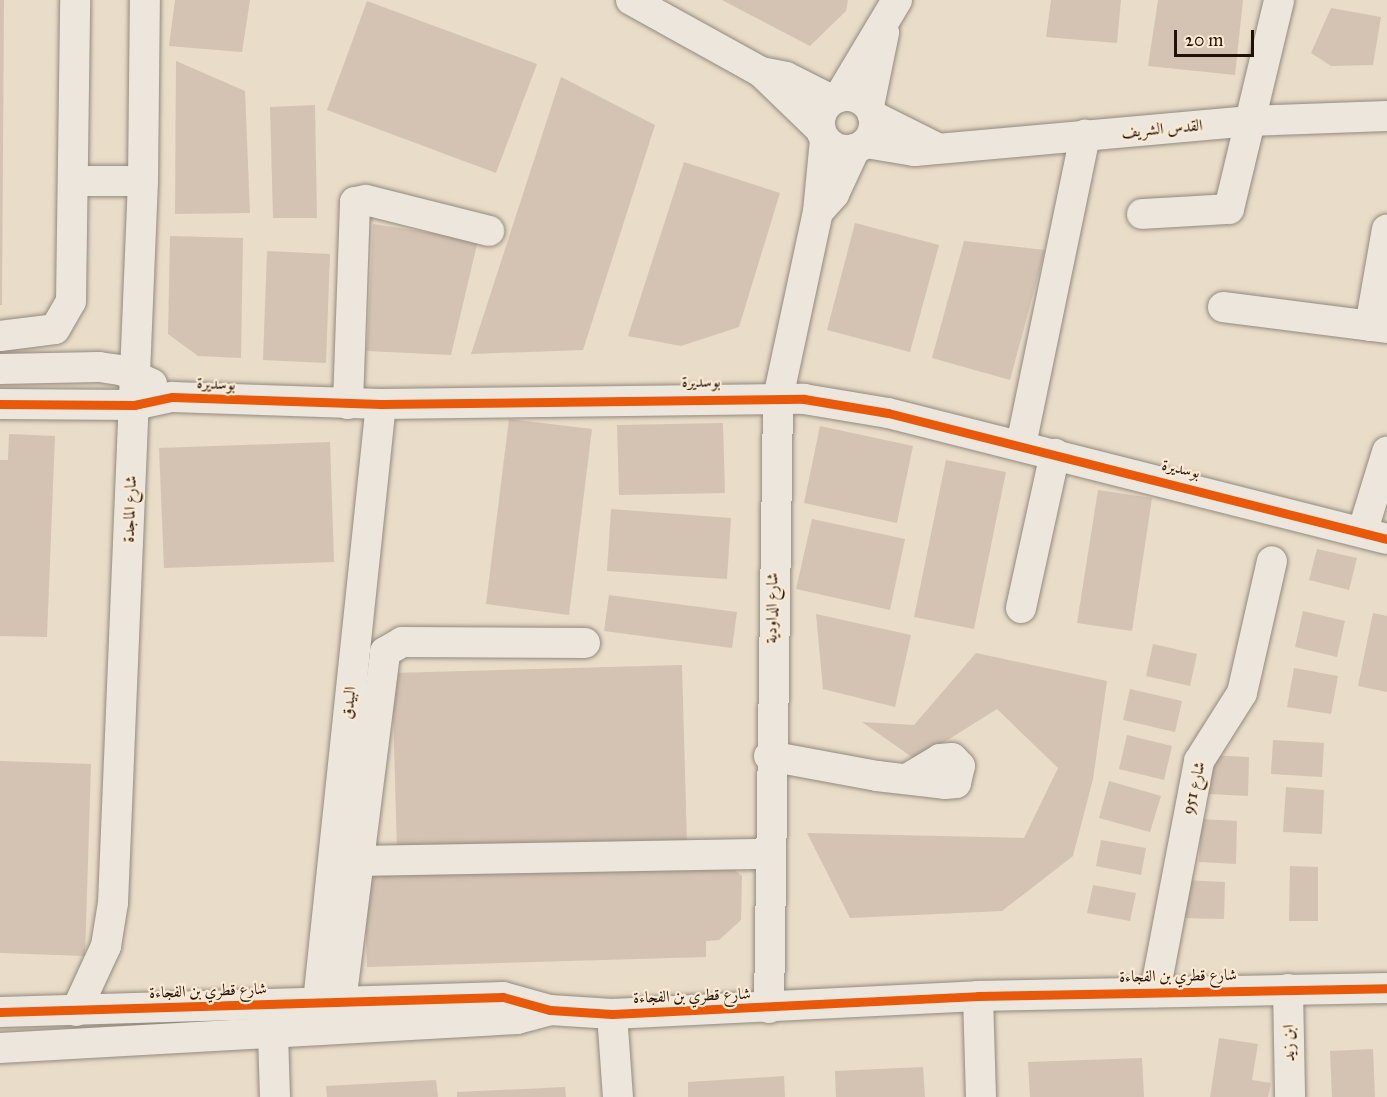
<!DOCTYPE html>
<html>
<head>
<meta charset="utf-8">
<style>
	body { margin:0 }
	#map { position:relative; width:1387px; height:1097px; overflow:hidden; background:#e9dcc8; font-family:"IM FELL Great Primer",Amiri,serif }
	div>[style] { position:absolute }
	.building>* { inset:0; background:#d4c3b3 }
	.roads { filter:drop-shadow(0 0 2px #938a7e) drop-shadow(0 0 2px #938a7e) }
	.minor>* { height:30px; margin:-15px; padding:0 15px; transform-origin:15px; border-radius:15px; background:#ece6dc }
	.minor>.ring { margin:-15px; padding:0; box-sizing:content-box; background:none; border:30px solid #ece6dc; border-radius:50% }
	.cycleway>* { height:9px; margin:-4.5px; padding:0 4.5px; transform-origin:4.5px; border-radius:4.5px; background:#e8590c }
	span { translate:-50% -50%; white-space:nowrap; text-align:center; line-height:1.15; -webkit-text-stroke:4.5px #faead3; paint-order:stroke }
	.street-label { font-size:16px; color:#221109 }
	.scale { position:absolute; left:1174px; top:30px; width:80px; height:27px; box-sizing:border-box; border:3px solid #221109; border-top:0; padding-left:8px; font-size:18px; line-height:21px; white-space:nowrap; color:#221109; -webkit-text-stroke:4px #faead3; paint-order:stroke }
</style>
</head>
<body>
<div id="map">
	<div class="building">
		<div style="clip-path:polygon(0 0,4px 0,2px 305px,0 305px)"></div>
		<div style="clip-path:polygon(175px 0,250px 0,242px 52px,169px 46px)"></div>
		<div style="clip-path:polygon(722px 0,848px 0,846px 11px,810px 46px)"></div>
		<div style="clip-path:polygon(1051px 0,1121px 0,1117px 43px,1046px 37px)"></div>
		<div style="clip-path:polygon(1158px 0,1243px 0,1235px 75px,1148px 66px)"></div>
		<div style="clip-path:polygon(367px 1px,537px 64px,496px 173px,327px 110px)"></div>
		<div style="clip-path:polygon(1331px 8px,1381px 17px,1373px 65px,1331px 66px,1311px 53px)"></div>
		<div style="clip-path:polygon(176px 61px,245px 91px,250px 213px,175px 214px)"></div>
		<div style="clip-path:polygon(561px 77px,655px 125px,583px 350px,471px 354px)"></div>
		<div style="clip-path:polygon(315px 105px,317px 218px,273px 218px,270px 107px)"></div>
		<div style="clip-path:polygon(684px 162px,780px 193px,739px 327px,681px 346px,628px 336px)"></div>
		<div style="clip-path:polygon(855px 223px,939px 245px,910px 352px,827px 330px)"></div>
		<div style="clip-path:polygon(373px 224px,478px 240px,451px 355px,367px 351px)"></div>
		<div style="clip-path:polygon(170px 236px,243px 238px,241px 358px,198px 356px,168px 334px)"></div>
		<div style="clip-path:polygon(964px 241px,1045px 250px,1010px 380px,932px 358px)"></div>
		<div style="clip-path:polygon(267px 251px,330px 254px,326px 363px,263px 360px)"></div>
		<div style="clip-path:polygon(509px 419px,592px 429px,569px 615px,486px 604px)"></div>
		<div style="clip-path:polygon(723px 423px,725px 493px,619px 495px,617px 425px)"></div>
		<div style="clip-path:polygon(820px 426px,913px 446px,897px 523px,804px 503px)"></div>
		<div style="clip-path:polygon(9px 434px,55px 436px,47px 637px,0 636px,0 460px,8px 460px)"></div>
		<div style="clip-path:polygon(330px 442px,334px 562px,164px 568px,159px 448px)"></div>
		<div style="clip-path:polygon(946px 460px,1006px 472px,974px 629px,914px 617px)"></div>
		<div style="clip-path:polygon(1098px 490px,1152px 498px,1132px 631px,1077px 623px)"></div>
		<div style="clip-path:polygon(611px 509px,731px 518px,727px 579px,607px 571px)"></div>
		<div style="clip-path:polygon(812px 519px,905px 539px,890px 610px,796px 589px)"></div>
		<div style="clip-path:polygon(1317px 549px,1357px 558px,1349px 590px,1309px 580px)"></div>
		<div style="clip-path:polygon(609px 595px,737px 612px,732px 648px,604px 631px)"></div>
		<div style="clip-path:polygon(1303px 611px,1345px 621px,1337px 657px,1295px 647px)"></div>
		<div style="clip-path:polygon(1373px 613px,1387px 616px,1387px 692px,1358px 686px)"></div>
		<div style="clip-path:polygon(816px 614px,911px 635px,895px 707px,823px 689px)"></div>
		<div style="clip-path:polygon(1153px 644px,1197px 654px,1190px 686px,1146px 676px)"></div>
		<div style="clip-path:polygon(976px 653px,1107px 681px,1093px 779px,1073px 856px,1002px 911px,850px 918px,807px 833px,1024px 838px,1058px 768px,997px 709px,916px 760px,862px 722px,914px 725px)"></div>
		<div style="clip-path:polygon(682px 665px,687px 844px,397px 852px,392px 673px)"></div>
		<div style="clip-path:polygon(1294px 668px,1338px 676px,1331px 714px,1287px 707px)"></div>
		<div style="clip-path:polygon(1130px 689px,1182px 701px,1175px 732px,1123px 720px)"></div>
		<div style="clip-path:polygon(1127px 735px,1172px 746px,1164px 780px,1119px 769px)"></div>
		<div style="clip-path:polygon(1273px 740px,1324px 743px,1322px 777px,1271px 774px)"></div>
		<div style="clip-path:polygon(1210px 755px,1249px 757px,1248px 796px,1209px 794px)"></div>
		<div style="clip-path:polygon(0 761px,91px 764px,85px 956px,0 953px)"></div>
		<div style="clip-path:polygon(1109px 781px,1161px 796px,1150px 832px,1099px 818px)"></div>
		<div style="clip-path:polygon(1286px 787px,1324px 790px,1322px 834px,1283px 832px)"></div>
		<div style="clip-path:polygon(1201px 819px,1237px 821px,1236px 864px,1199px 862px)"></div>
		<div style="clip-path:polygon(1101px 840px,1146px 848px,1141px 875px,1096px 866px)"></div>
		<div style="clip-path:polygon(726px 863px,742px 876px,741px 920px,719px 940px,706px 941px,706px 957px,367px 967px,364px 874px)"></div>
		<div style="clip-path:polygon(1290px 866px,1318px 867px,1318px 921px,1289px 921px)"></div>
		<div style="clip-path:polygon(1183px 880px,1225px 882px,1224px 919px,1182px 918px)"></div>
		<div style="clip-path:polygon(1093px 885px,1136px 893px,1130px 921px,1087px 913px)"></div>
		<div style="clip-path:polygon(1219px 1038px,1258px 1044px,1252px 1080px,1271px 1083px,1268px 1097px,1210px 1097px)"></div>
		<div style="clip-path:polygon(1373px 1049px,1375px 1097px,1332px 1097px,1330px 1051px)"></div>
		<div style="clip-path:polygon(1142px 1058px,1144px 1097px,1030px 1097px,1028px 1062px)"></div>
		<div style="clip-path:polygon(923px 1067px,925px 1097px,836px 1097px,835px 1071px)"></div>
		<div style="clip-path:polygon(784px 1076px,785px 1097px,688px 1097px,688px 1082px)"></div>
		<div style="clip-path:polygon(436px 1080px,438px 1097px,327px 1097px,326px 1086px)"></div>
		<div style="clip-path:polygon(565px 1087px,566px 1097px,457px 1097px,457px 1092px)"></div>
	</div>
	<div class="roads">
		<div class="minor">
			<div style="left:631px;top:0;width:149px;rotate:29deg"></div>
			<div style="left:761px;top:72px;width:25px;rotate:11deg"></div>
			<div style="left:786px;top:77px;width:51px;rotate:26.6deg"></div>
			<div style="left:761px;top:72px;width:81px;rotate:44deg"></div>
			<div class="ring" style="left:820px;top:96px;width:24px;height:24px"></div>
			<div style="left:839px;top:97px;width:113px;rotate:-59.1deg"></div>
			<div style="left:869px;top:106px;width:75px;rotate:-78.4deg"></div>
			<div style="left:873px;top:116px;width:72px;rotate:26.6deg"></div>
			<div style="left:866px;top:143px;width:50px;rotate:9.3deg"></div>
			<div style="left:915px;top:151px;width:334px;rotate:-5.1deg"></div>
			<div style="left:1248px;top:121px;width:139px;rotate:-2.1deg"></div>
			<div style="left:76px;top:181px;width:67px"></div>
			<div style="left:818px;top:212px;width:24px;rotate:-48deg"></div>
			<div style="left:834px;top:194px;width:50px;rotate:-65deg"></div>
			<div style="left:1142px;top:214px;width:87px;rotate:-3.3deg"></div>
			<div style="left:1229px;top:209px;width:215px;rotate:-76.5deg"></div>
			<div style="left:1223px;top:307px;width:165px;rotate:7.3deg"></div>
			<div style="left:1370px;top:326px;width:98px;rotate:-80.1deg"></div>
			<div style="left:0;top:336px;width:55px;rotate:-7.3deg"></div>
			<div style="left:55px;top:329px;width:32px;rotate:-60deg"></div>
			<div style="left:71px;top:301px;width:301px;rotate:-89.2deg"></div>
			<div style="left:0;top:369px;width:99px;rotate:-1.2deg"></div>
			<div style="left:99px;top:367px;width:22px;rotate:8deg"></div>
			<div style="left:121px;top:370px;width:34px;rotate:24deg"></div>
			<div style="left:0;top:404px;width:134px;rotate:0.4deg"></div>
			<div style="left:134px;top:405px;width:39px;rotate:-12deg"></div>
			<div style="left:172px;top:397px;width:209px;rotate:1.9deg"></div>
			<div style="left:381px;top:404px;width:423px;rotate:-0.7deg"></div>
			<div style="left:804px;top:399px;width:85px;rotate:9.5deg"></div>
			<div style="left:888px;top:413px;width:515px;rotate:14.17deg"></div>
			<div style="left:348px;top:404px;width:202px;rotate:-88deg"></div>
			<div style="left:355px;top:202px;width:11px;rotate:-10deg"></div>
			<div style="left:366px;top:200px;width:127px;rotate:14.1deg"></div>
			<div style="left:1021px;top:445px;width:317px;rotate:-78.3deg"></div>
			<div style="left:1363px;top:530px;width:82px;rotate:-72.9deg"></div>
			<div style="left:1021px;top:608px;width:158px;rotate:-77.6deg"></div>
			<div style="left:769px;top:756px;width:110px;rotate:10.5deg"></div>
			<div style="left:877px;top:776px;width:68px;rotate:6.7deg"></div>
			<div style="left:945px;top:784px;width:11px;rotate:-5deg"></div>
			<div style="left:956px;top:783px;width:17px;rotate:-77deg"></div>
			<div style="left:960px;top:766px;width:11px;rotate:-135deg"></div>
			<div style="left:952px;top:758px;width:12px;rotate:175deg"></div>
			<div style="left:940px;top:759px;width:39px;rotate:149deg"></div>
			<div style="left:357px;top:861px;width:412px;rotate:-1deg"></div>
			<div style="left:1288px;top:989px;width:108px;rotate:88.9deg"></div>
			<div style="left:1155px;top:992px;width:235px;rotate:-79.2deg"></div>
			<div style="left:1199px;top:761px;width:80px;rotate:-57.7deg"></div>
			<div style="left:1242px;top:693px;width:135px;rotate:-77.2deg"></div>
			<div style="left:978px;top:996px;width:101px;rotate:88.3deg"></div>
			<div style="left:318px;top:1002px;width:601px;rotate:-83.99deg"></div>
			<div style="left:341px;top:1002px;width:353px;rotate:-82.8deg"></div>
			<div style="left:385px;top:652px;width:20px;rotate:-30deg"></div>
			<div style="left:402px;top:642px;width:183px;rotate:0.3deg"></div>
			<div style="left:769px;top:1008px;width:610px;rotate:-89.15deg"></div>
			<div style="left:778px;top:398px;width:190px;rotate:-77.9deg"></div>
			<div style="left:818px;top:212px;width:73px;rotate:-84.5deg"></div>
			<div style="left:76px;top:1011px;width:72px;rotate:-65.2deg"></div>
			<div style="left:106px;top:946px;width:44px;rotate:-80.8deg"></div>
			<div style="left:113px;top:903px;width:723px;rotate:-87.62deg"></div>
			<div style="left:143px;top:181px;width:181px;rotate:-89.4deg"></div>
			<div style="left:0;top:1012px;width:503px;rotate:-1.71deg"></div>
			<div style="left:503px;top:997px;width:49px;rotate:15.5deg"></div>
			<div style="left:550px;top:1010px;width:62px;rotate:3.7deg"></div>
			<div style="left:612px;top:1014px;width:366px;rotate:-2.8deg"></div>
			<div style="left:978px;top:996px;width:409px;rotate:-1.1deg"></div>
			<div style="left:612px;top:1014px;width:83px;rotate:85.9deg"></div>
			<div style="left:273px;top:1034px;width:63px;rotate:88.2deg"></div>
			<div style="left:0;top:1048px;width:518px;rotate:-3.21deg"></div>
			<div style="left:517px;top:1019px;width:34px;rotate:-15deg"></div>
		</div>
	</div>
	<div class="cycleway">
		<div style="left:0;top:404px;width:134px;rotate:0.4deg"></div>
		<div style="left:134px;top:405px;width:39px;rotate:-12deg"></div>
		<div style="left:172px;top:397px;width:209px;rotate:1.9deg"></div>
		<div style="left:381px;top:404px;width:423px;rotate:-0.7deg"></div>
		<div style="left:804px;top:399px;width:85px;rotate:9.5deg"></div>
		<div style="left:888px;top:413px;width:515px;rotate:14.17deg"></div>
		<div style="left:0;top:1012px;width:503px;rotate:-1.71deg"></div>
		<div style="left:503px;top:997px;width:49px;rotate:15.5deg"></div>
		<div style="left:550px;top:1010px;width:62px;rotate:3.7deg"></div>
		<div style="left:612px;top:1014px;width:366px;rotate:-2.8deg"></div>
		<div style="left:978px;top:996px;width:409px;rotate:-1.1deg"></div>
	</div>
	<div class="street-label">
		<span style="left:1162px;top:129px;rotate:-5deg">القدس الشريف</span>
		<span style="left:701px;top:382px;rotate:-1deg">بوسديرة</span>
		<span style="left:216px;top:384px;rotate:2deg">بوسديرة</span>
		<span style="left:1181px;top:469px;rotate:13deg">بوسديرة</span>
		<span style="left:130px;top:509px;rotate:-88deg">شارع الماجدة</span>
		<span style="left:772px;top:608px;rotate:-89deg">شارع الداودية</span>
		<span style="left:349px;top:703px;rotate:-84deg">البيدق</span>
		<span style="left:1194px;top:788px;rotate:-77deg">شارع 951</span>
		<span style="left:1178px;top:976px;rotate:-1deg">شارع قطري بن الفجاءة</span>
		<span style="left:208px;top:991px;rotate:-2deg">شارع قطري بن الفجاءة</span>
		<span style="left:692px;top:996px;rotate:-2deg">شارع قطري بن الفجاءة</span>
		<span style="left:1289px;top:1043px;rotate:-91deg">ابن زيد</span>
	</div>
	<div class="scale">20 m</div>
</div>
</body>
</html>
